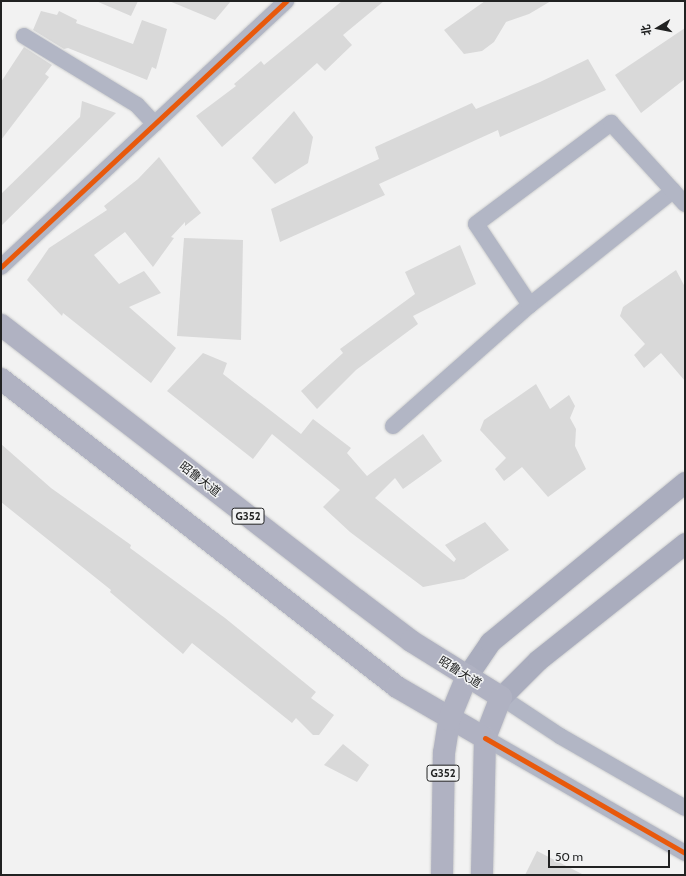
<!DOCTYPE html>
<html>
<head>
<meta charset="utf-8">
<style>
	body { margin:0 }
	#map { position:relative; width:686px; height:876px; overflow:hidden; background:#f2f2f2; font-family:Cabin,"Noto Sans SC",sans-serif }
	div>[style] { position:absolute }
	.building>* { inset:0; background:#d9d9d9 }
	.roads { filter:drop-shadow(0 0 1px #cccdcd) drop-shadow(0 0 1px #cccdcd) }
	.minor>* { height:16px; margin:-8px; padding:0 8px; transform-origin:8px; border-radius:8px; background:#b2b6c5 }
	.major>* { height:21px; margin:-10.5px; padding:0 10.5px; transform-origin:10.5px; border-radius:10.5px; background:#aaadbe }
	.highway>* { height:22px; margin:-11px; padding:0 11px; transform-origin:11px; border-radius:11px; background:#b0b2c2 }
	.cycleway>* { height:5px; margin:-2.5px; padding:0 2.5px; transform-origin:2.5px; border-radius:2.5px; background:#e8590c }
	span { translate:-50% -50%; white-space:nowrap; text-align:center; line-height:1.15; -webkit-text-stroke:3px #f1f2f3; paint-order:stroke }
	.shield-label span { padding:1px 3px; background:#f1f2f3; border:1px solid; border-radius:3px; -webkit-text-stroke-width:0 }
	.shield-label { font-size:11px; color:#212222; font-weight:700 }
	.street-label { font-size:12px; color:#212222 }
	.frame { position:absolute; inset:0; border:2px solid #212222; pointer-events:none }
	.north { position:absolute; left:638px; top:8px; width:40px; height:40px; -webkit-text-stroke:3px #f1f2f3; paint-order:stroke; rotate:260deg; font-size:11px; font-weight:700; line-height:16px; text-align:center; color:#212222 }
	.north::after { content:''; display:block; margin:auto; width:14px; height:18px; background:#212222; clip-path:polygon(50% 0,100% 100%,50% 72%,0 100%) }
	.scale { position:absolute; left:548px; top:850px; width:122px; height:18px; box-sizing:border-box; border:2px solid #212222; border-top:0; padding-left:5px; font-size:12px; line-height:14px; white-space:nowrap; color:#212222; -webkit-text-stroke:3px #f1f2f3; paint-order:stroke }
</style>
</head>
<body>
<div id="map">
	<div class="building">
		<div style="clip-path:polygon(96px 1px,138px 1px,131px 16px)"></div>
		<div style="clip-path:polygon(169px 1px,231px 1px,215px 20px)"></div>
		<div style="clip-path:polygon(342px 1px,384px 1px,343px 35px,352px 45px,325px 71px,317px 63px,222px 147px,196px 116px,236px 86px,234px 84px,261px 61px,264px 65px)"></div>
		<div style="clip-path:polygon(485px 1px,551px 1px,529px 14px,506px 22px,494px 42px,482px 51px,464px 54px,444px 30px)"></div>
		<div style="clip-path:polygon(41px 11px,57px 15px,59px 11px,77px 20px,76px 23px,133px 44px,142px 20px,167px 29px,156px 69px,152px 67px,147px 80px,68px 48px,64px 49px,33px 30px)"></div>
		<div style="clip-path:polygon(685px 28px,685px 79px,641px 113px,615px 75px)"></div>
		<div style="clip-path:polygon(24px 47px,52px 65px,45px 74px,49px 77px,1px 140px,1px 82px)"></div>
		<div style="clip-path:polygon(588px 59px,606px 90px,500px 137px,498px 130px,379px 184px,385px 195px,280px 242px,271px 209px,379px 159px,375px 147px,472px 103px,476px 109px,540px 82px)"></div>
		<div style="clip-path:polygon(82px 101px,116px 113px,1px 226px,1px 194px,80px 117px)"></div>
		<div style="clip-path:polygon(294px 111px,313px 137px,308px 163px,275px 184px,252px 158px)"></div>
		<div style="clip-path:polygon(159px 157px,201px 213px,185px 226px,185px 222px,171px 237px,174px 238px,153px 267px,125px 232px,94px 255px,119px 284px,144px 271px,161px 293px,129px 307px,176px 348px,151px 383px,63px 313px,62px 316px,27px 280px,49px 248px,107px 210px,104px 206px,138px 179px)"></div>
		<div style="clip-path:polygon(184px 238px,243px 240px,241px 340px,177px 336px)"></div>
		<div style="clip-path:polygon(460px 245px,476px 284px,413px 316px,418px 324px,356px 370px,317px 409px,301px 391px,343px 353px,340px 349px,415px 294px,405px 272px)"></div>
		<div style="clip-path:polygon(676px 270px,685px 287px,685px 381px,661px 353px,644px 368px,634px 355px,645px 344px,620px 316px,623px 307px)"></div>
		<div style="clip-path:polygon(203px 353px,227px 363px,223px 374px,301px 434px,313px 419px,351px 448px,347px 453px,367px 476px,423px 434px,442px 461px,403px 489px,395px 478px,375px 498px,454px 562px,456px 559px,445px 545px,485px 522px,509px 550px,464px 579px,423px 587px,350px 532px,323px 507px,340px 490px,272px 434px,253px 459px,167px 391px)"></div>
		<div style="clip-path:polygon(536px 384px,550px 409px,569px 395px,575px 406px,570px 418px,576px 429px,575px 446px,586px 469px,548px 497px,522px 467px,504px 481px,495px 469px,506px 458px,480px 430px,484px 420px)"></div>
		<div style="clip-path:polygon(1px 444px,51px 488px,131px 545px,130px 548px,225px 618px,316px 692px,311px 698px,334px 715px,319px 735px,313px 735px,296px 718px,292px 723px,192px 643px,183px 654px,110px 592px,111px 590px,1px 502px)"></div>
		<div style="clip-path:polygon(343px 744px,369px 765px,357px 782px,324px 765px)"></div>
		<div style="clip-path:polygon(537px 851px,584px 875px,525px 875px)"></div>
	</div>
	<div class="roads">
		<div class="minor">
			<div style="left:24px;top:36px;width:132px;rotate:31.4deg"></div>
			<div style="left:137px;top:105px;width:26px;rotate:47deg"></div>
			<div style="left:1px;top:267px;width:390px;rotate:-43deg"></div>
			<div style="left:530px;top:305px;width:183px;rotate:-38.6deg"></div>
			<div style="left:393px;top:426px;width:183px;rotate:-41.5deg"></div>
			<div style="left:530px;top:305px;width:97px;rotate:-123.7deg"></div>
			<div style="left:476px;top:224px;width:169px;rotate:-36.8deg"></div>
			<div style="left:611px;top:123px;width:110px;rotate:47.6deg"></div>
			<div style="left:501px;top:697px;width:71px;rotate:33.5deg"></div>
			<div style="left:560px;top:736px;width:144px;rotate:29.9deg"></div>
			<div style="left:485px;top:738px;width:231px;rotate:29.9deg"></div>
		</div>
		<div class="major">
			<div style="left:467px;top:676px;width:41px;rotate:-55.9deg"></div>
			<div style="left:490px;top:642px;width:252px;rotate:-39.4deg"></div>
			<div style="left:501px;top:697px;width:52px;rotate:-45deg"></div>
			<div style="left:538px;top:660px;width:188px;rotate:-38.5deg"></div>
		</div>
		<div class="highway">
			<div style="left:1px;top:325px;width:450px;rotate:37.7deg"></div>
			<div style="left:357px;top:600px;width:68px;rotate:37.2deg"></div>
			<div style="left:411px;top:641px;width:106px;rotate:31.9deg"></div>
			<div style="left:501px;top:697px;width:44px;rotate:111.3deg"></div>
			<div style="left:485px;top:738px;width:137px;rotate:91.3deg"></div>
			<div style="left:1px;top:379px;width:502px;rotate:37.87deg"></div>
			<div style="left:397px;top:687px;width:102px;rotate:30.1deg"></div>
			<div style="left:442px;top:875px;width:122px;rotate:-89.1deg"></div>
			<div style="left:444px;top:753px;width:33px;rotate:-81deg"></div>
			<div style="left:449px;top:720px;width:48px;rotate:-67.8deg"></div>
		</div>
	</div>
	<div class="cycleway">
		<div style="left:1px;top:267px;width:390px;rotate:-43deg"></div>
		<div style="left:485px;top:738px;width:231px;rotate:29.9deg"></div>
	</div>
	<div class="shield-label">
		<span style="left:248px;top:516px">G352</span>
		<span style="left:443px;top:773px">G352</span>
	</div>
	<div class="street-label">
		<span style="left:200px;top:479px;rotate:38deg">昭鲁大道</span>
		<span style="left:460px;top:672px;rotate:32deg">昭鲁大道</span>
	</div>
	<div class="frame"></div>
	<div class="north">北</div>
	<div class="scale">50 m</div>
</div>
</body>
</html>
